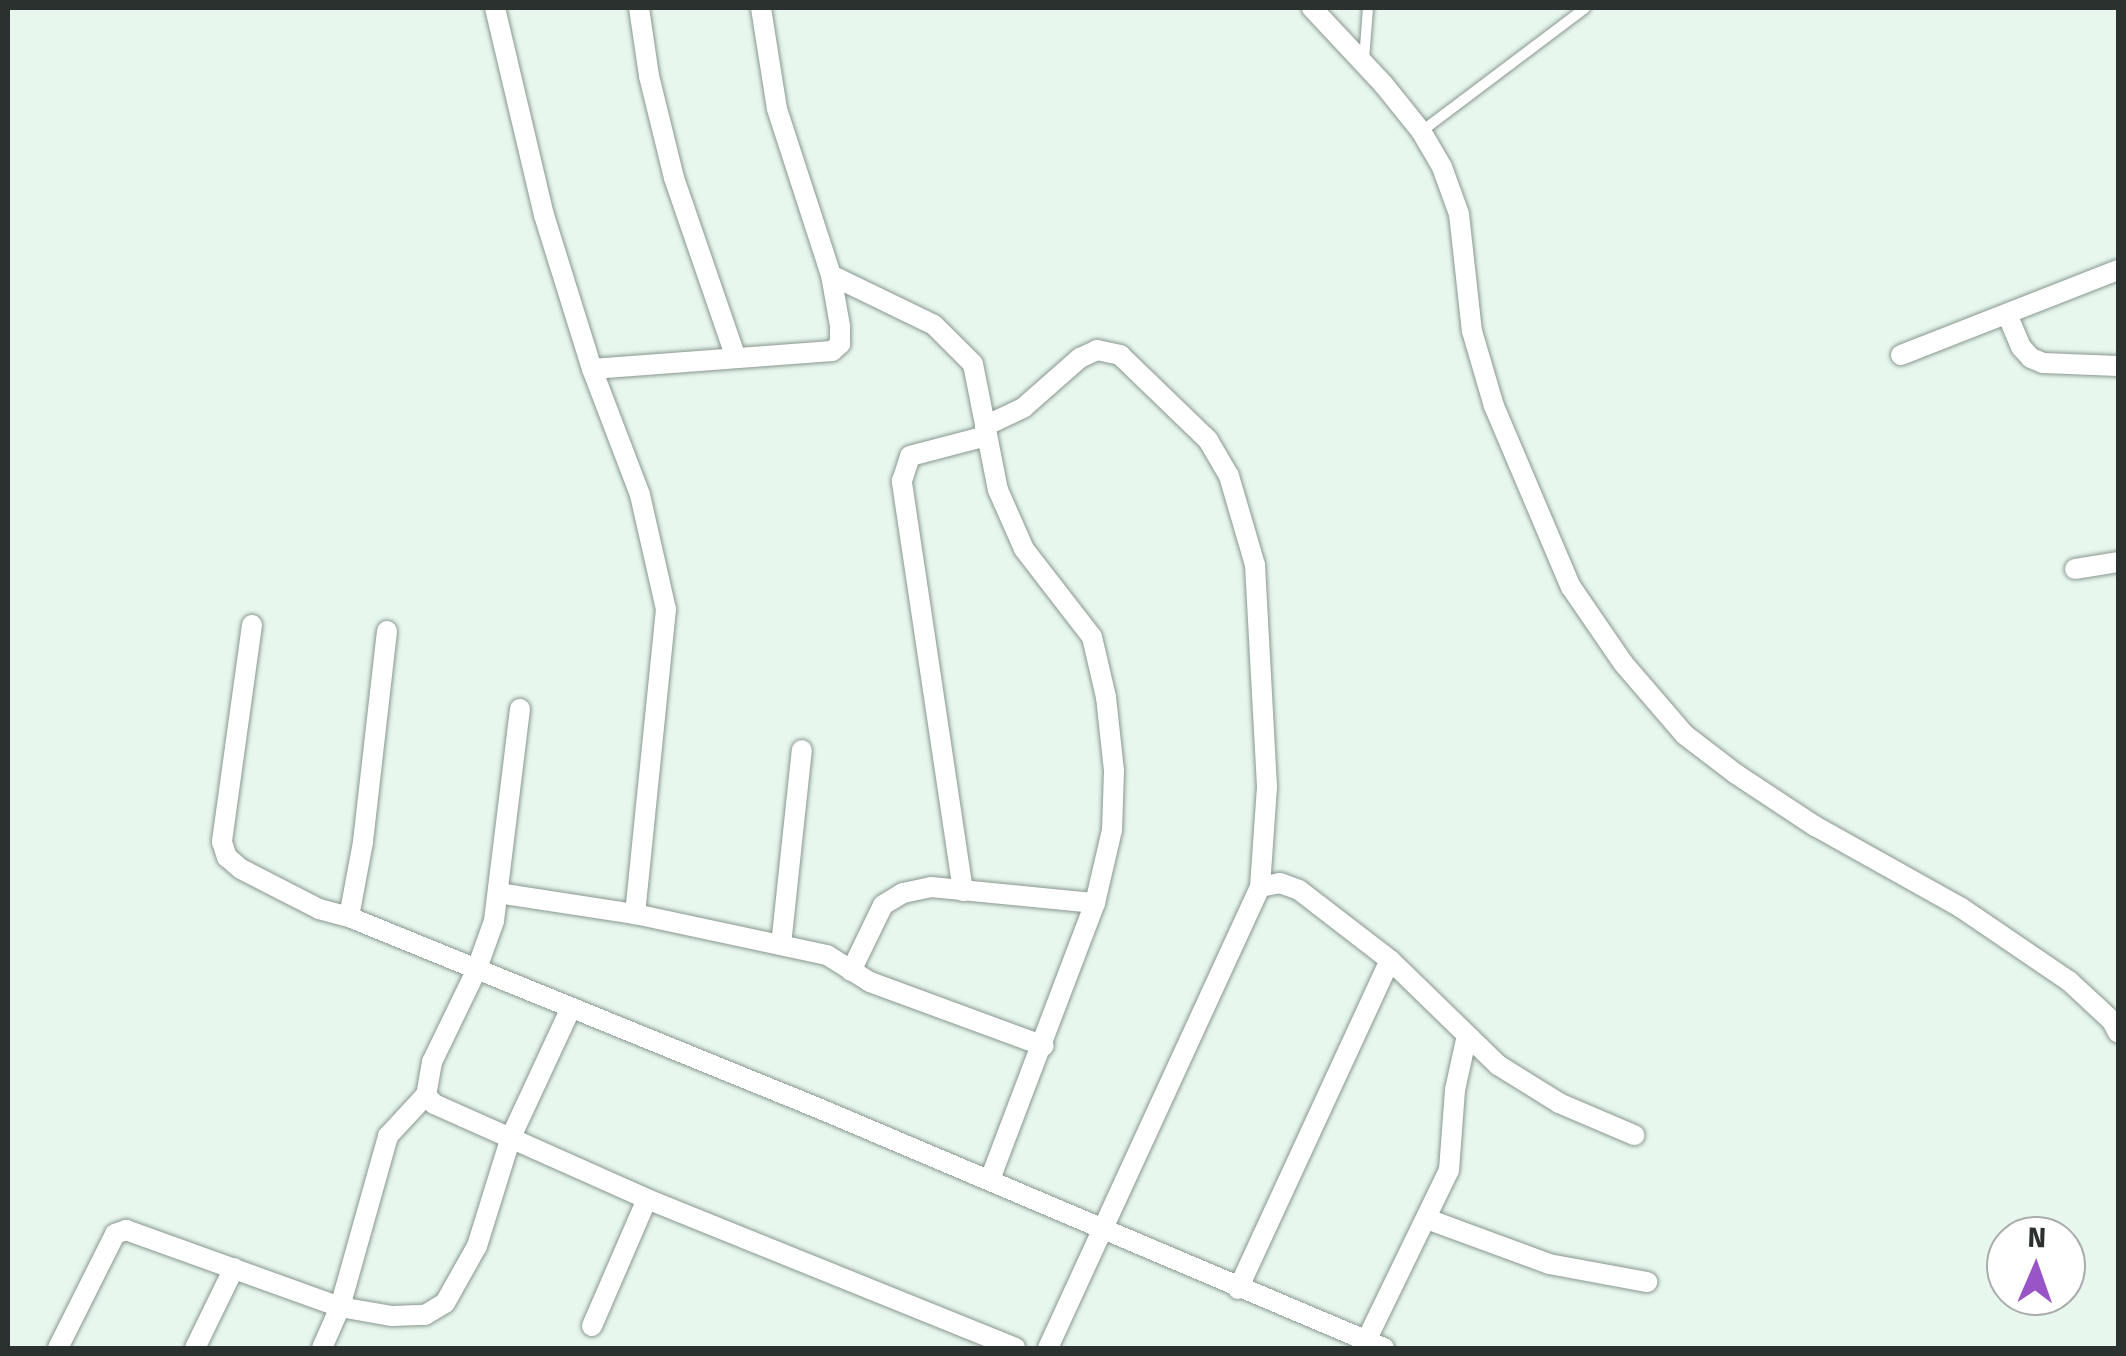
<!DOCTYPE html>
<html>
<head>
<meta charset="utf-8">
<style>
	body { margin:0 }
	#map { position:relative; width:2126px; height:1356px; overflow:hidden; background:#e7f7ee; font-family:"Fira Sans",sans-serif }
	div>[style] { position:absolute }
	.roads { filter:drop-shadow(0 0 2px #89978f) drop-shadow(0 0 2px #89978f) }
	.lane>* { height:10px; margin:-5px; padding:0 5px; transform-origin:5px; border-radius:5px; background:#fff }
	.street>* { height:20px; margin:-10px; padding:0 10px; transform-origin:10px; border-radius:10px; background:#fff }
	span { translate:-50% -50%; white-space:nowrap; text-align:center; line-height:1.15; -webkit-text-stroke:8px #fff; paint-order:stroke }
	.frame { position:absolute; inset:0; border:10px solid #2b312e; pointer-events:none }
	.north { position:absolute; left:1986px; top:1216px; width:100px; height:100px; box-sizing:border-box; background:#fff; border:2px solid #aaadab; border-radius:50%; rotate:2deg; font-size:28px; font-weight:700; line-height:40px; text-align:center; color:#2b312e }
	.north::after { content:''; display:block; margin:auto; width:35px; height:45px; background:#9954c8; clip-path:polygon(50% 0,100% 100%,50% 72%,0 100%) }
</style>
</head>
<body>
<div id="map">
	<div class="roads">
		<div class="lane">
			<div style="left:1364px;top:60px;width:52px;rotate:-85.6deg"></div>
			<div style="left:1422px;top:131px;width:204px;rotate:-37deg"></div>
		</div>
		<div class="street">
			<div style="left:495px;top:8px;width:213px;rotate:76.7deg"></div>
			<div style="left:544px;top:215px;width:161px;rotate:72.7deg"></div>
			<div style="left:592px;top:369px;width:135px;rotate:69.1deg"></div>
			<div style="left:640px;top:495px;width:117px;rotate:77.2deg"></div>
			<div style="left:666px;top:609px;width:307px;rotate:95.8deg"></div>
			<div style="left:639px;top:8px;width:69px;rotate:81.6deg"></div>
			<div style="left:649px;top:76px;width:105px;rotate:76.2deg"></div>
			<div style="left:674px;top:178px;width:187px;rotate:71deg"></div>
			<div style="left:761px;top:8px;width:102px;rotate:81deg"></div>
			<div style="left:777px;top:109px;width:175px;rotate:72deg"></div>
			<div style="left:831px;top:275px;width:114px;rotate:25.9deg"></div>
			<div style="left:934px;top:325px;width:55px;rotate:45deg"></div>
			<div style="left:973px;top:364px;width:128px;rotate:78.8deg"></div>
			<div style="left:998px;top:490px;width:64px;rotate:66.2deg"></div>
			<div style="left:1024px;top:549px;width:111px;rotate:52.3deg"></div>
			<div style="left:1092px;top:637px;width:62px;rotate:76.9deg"></div>
			<div style="left:1106px;top:697px;width:74px;rotate:83.8deg"></div>
			<div style="left:1114px;top:771px;width:59px;rotate:91.9deg"></div>
			<div style="left:1112px;top:830px;width:75px;rotate:103.1deg"></div>
			<div style="left:1095px;top:903px;width:296px;rotate:110.8deg"></div>
			<div style="left:1312px;top:8px;width:105px;rotate:46.9deg"></div>
			<div style="left:1384px;top:85px;width:59px;rotate:51.2deg"></div>
			<div style="left:1421px;top:131px;width:42px;rotate:59.7deg"></div>
			<div style="left:1442px;top:167px;width:50px;rotate:70.1deg"></div>
			<div style="left:1459px;top:214px;width:118px;rotate:83.7deg"></div>
			<div style="left:1472px;top:331px;width:78px;rotate:73.7deg"></div>
			<div style="left:1494px;top:406px;width:197px;rotate:67deg"></div>
			<div style="left:1571px;top:587px;width:92px;rotate:55.6deg"></div>
			<div style="left:1623px;top:663px;width:95px;rotate:49.3deg"></div>
			<div style="left:1685px;top:735px;width:64px;rotate:37.4deg"></div>
			<div style="left:1736px;top:774px;width:95px;rotate:33.4deg"></div>
			<div style="left:1815px;top:826px;width:166px;rotate:29.2deg"></div>
			<div style="left:1960px;top:907px;width:132px;rotate:34.2deg"></div>
			<div style="left:2069px;top:981px;width:59px;rotate:42.9deg"></div>
			<div style="left:2112px;top:1021px;width:13px;rotate:63deg"></div>
			<div style="left:2007px;top:314px;width:36px;rotate:67deg"></div>
			<div style="left:2021px;top:347px;width:15px;rotate:48deg"></div>
			<div style="left:2031px;top:358px;width:13px;rotate:23deg"></div>
			<div style="left:2043px;top:363px;width:75px;rotate:2.3deg"></div>
			<div style="left:1901px;top:355px;width:233px;rotate:-21.4deg"></div>
			<div style="left:592px;top:369px;width:241px;rotate:-4.3deg"></div>
			<div style="left:832px;top:351px;width:11px;rotate:-41deg"></div>
			<div style="left:840px;top:344px;width:18px;rotate:-90deg"></div>
			<div style="left:840px;top:326px;width:52px;rotate:-100deg"></div>
			<div style="left:985px;top:426px;width:42px;rotate:-25.3deg"></div>
			<div style="left:1023px;top:408px;width:76px;rotate:-41.3deg"></div>
			<div style="left:1080px;top:358px;width:19px;rotate:-25deg"></div>
			<div style="left:1097px;top:350px;width:24px;rotate:12deg"></div>
			<div style="left:1120px;top:355px;width:122px;rotate:44deg"></div>
			<div style="left:1208px;top:440px;width:42px;rotate:59.7deg"></div>
			<div style="left:1229px;top:476px;width:93px;rotate:73.7deg"></div>
			<div style="left:1255px;top:565px;width:222px;rotate:86.9deg"></div>
			<div style="left:1267px;top:787px;width:100px;rotate:94deg"></div>
			<div style="left:1260px;top:887px;width:507px;rotate:114.7deg"></div>
			<div style="left:2075px;top:569px;width:44px;rotate:-9.2deg"></div>
			<div style="left:252px;top:625px;width:219px;rotate:97.9deg"></div>
			<div style="left:222px;top:842px;width:16px;rotate:72deg"></div>
			<div style="left:227px;top:857px;width:18px;rotate:41deg"></div>
			<div style="left:241px;top:869px;width:88px;rotate:27.1deg"></div>
			<div style="left:319px;top:909px;width:31px;rotate:15deg"></div>
			<div style="left:387px;top:631px;width:212px;rotate:96.5deg"></div>
			<div style="left:363px;top:842px;width:76px;rotate:100.6deg"></div>
			<div style="left:349px;top:917px;width:506px;rotate:22.16deg"></div>
			<div style="left:818px;top:1108px;width:615px;rotate:22.98deg"></div>
			<div style="left:520px;top:709px;width:214px;rotate:97deg"></div>
			<div style="left:494px;top:921px;width:53px;rotate:109.8deg"></div>
			<div style="left:476px;top:971px;width:101px;rotate:115.8deg"></div>
			<div style="left:432px;top:1062px;width:34px;rotate:100deg"></div>
			<div style="left:426px;top:1095px;width:12px;rotate:48deg"></div>
			<div style="left:434px;top:1104px;width:233px;rotate:24deg"></div>
			<div style="left:647px;top:1199px;width:397px;rotate:22deg"></div>
			<div style="left:1260px;top:887px;width:20px;rotate:-11deg"></div>
			<div style="left:1280px;top:883px;width:20px;rotate:20deg"></div>
			<div style="left:1299px;top:890px;width:115px;rotate:37.6deg"></div>
			<div style="left:1390px;top:960px;width:151px;rotate:44.2deg"></div>
			<div style="left:1498px;top:1065px;width:72px;rotate:31.9deg"></div>
			<div style="left:1559px;top:1103px;width:82px;rotate:23.1deg"></div>
			<div style="left:963px;top:891px;width:415px;rotate:-98.5deg"></div>
			<div style="left:902px;top:481px;width:26px;rotate:-72deg"></div>
			<div style="left:910px;top:456px;width:79px;rotate:-14.7deg"></div>
			<div style="left:498px;top:893px;width:139px;rotate:8.7deg"></div>
			<div style="left:635px;top:914px;width:196px;rotate:12.1deg"></div>
			<div style="left:827px;top:955px;width:51px;rotate:32.1deg"></div>
			<div style="left:870px;top:982px;width:185px;rotate:20.2deg"></div>
			<div style="left:781px;top:945px;width:196px;rotate:-83.9deg"></div>
			<div style="left:851px;top:971px;width:73px;rotate:-64.1deg"></div>
			<div style="left:883px;top:905px;width:23px;rotate:-31deg"></div>
			<div style="left:903px;top:893px;width:29px;rotate:-12deg"></div>
			<div style="left:931px;top:887px;width:165px;rotate:5.6deg"></div>
			<div style="left:1427px;top:1219px;width:130px;rotate:20.2deg"></div>
			<div style="left:1549px;top:1264px;width:100px;rotate:10.4deg"></div>
			<div style="left:1238px;top:1289px;width:362px;rotate:-65.2deg"></div>
			<div style="left:592px;top:1326px;width:138px;rotate:-66.6deg"></div>
			<div style="left:1366px;top:1341px;width:190px;rotate:-64.1deg"></div>
			<div style="left:1449px;top:1170px;width:80px;rotate:-85.7deg"></div>
			<div style="left:1455px;top:1090px;width:56px;rotate:-77.7deg"></div>
			<div style="left:58px;top:1348px;width:127px;rotate:-63.4deg"></div>
			<div style="left:115px;top:1234px;width:12px;rotate:-20deg"></div>
			<div style="left:126px;top:1230px;width:227px;rotate:19.8deg"></div>
			<div style="left:340px;top:1307px;width:178px;rotate:-74.3deg"></div>
			<div style="left:388px;top:1136px;width:56px;rotate:-47.2deg"></div>
			<div style="left:195px;top:1348px;width:89px;rotate:-64deg"></div>
			<div style="left:322px;top:1348px;width:45px;rotate:-66.3deg"></div>
			<div style="left:340px;top:1307px;width:53px;rotate:9.8deg"></div>
			<div style="left:392px;top:1316px;width:33px;rotate:-2deg"></div>
			<div style="left:425px;top:1315px;width:23px;rotate:-31deg"></div>
			<div style="left:445px;top:1303px;width:65px;rotate:-60.7deg"></div>
			<div style="left:477px;top:1246px;width:114px;rotate:-72.7deg"></div>
			<div style="left:511px;top:1137px;width:140px;rotate:-65.1deg"></div>
		</div>
	</div>
	<div class="frame"></div>
	<div class="north">N</div>
</div>
</body>
</html>
